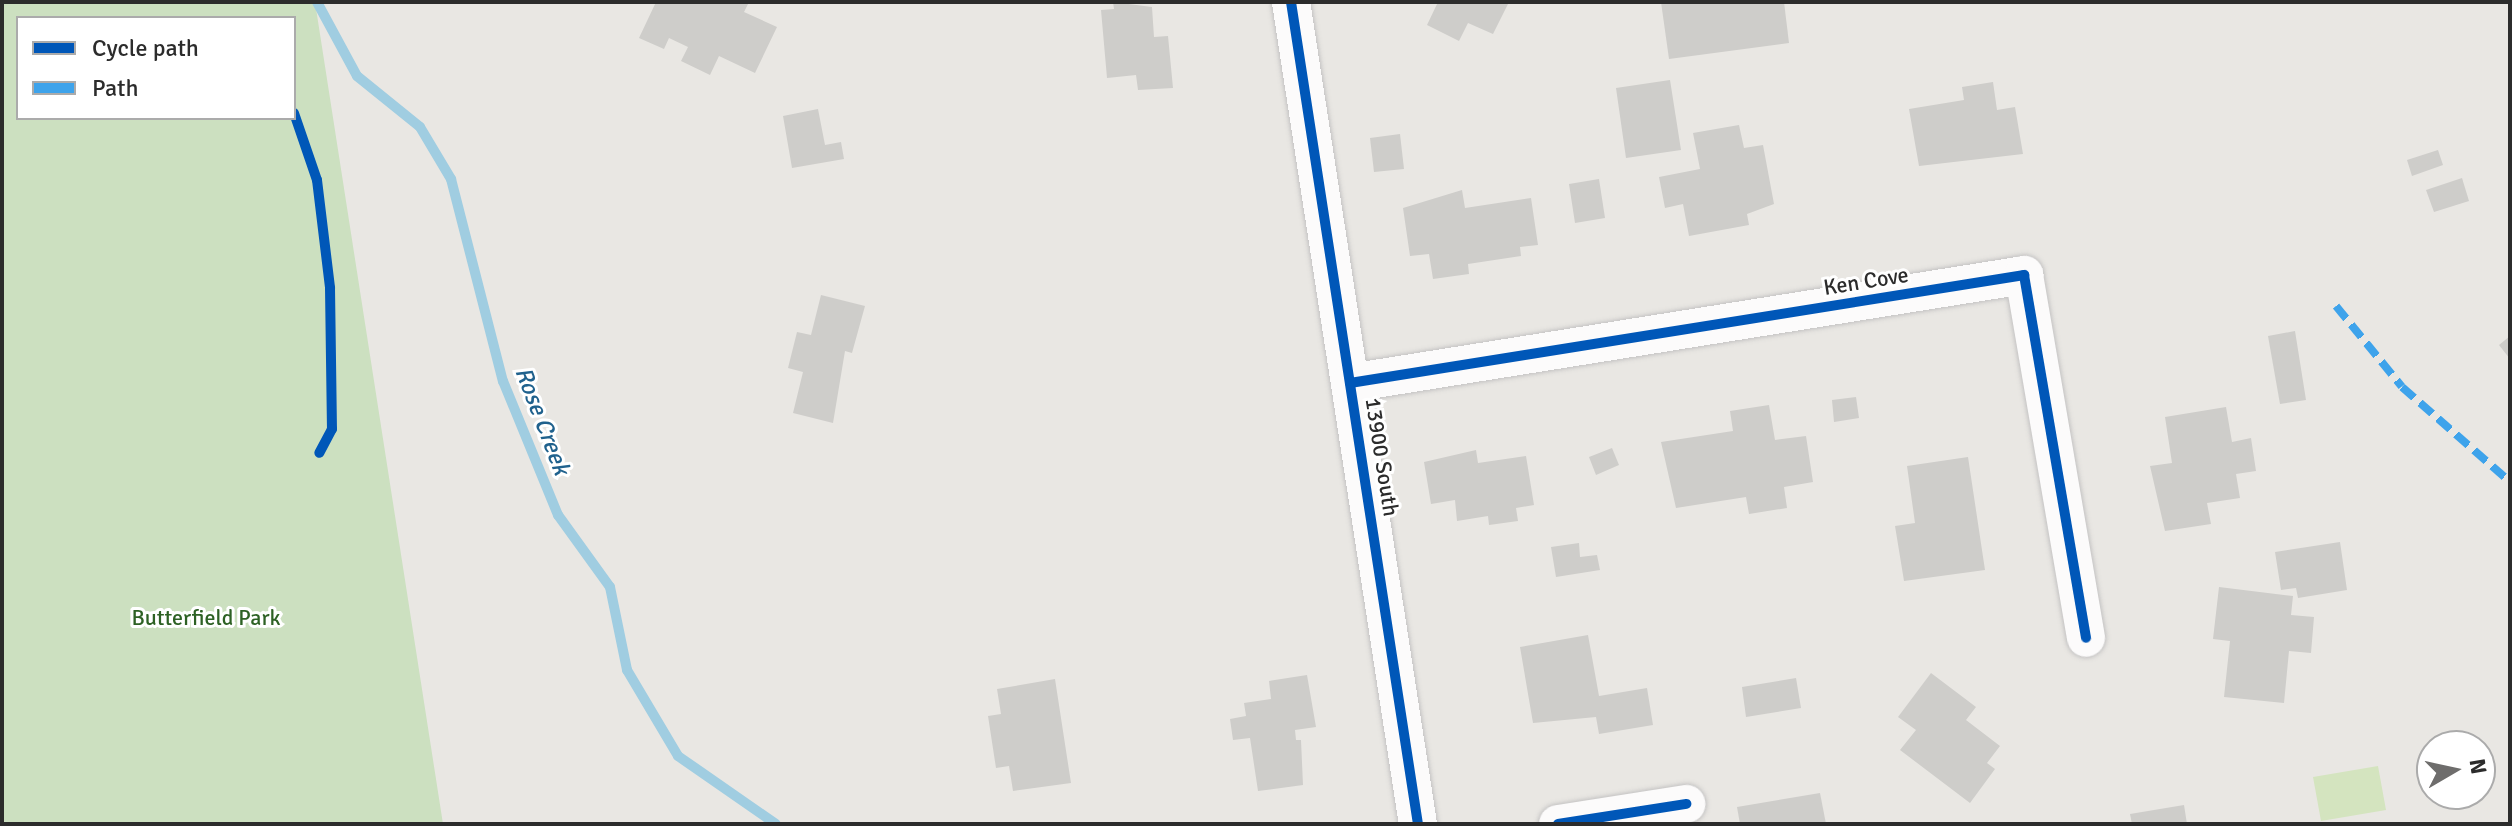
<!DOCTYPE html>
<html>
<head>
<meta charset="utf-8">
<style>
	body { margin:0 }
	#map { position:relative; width:2512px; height:826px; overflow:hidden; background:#e9e7e3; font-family:Signika,sans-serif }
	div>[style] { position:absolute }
	.green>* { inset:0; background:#cce0c0 }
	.pitch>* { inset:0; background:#d4e4bf }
	.stream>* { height:10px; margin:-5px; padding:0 5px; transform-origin:5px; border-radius:5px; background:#a0cde1 }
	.building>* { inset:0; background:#cecdca }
	.roads { filter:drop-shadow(0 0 2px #c4c3c3) drop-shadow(0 0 2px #c4c3c3) }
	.street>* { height:38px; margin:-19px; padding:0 19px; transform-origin:19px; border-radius:19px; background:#fcfbfb }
	.quiet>* { height:8px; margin-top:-4px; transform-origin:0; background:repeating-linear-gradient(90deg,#3ea3eb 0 16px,transparent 0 24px) }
	.cycleway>* { height:10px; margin:-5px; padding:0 5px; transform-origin:5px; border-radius:5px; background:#0057b8 }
	span { translate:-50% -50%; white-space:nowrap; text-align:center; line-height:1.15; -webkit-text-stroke:6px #fff; paint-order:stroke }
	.street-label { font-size:22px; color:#2c2c2c }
	.park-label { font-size:22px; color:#2d6124 }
	.water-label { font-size:24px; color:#1f618d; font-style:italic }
	.frame { position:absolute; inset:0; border:4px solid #2c2c2c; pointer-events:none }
	.legend { position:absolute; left:16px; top:16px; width:280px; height:104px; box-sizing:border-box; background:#fff; border:2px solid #ababab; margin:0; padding:10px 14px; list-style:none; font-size:24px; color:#2c2c2c }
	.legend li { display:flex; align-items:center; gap:16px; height:40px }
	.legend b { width:40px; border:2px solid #ababab }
	.north { position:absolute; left:2416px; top:730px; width:80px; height:80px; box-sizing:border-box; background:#fff; border:2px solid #ababab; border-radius:50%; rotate:81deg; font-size:22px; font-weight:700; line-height:32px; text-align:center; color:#2c2c2c }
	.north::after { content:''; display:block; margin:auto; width:28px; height:36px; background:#6e6d6c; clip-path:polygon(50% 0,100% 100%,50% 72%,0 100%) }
</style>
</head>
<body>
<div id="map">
	<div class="green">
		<div style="clip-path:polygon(evenodd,2px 2px,315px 2px,443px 824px,2px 824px,2px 2px,18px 18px,294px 18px,294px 118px,18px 118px,18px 18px)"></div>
	</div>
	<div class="pitch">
		<div style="clip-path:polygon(2378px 766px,2386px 810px,2321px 821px,2313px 777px)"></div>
	</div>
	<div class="stream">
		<div style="left:317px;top:2px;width:84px;rotate:61.6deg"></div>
		<div style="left:357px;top:76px;width:81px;rotate:39deg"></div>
		<div style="left:420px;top:127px;width:61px;rotate:59.2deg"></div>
		<div style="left:451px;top:179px;width:209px;rotate:75.6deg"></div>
		<div style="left:503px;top:381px;width:145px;rotate:67.7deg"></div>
		<div style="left:558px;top:515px;width:89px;rotate:54.2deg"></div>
		<div style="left:610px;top:587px;width:85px;rotate:78.4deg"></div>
		<div style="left:627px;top:670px;width:100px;rotate:59.3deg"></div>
		<div style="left:678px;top:756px;width:119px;rotate:34.8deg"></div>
	</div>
	<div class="building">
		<div style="clip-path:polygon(656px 2px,749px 2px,744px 12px,777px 27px,755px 73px,719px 56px,710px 75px,681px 61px,688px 47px,669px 38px,664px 49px,639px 38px)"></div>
		<div style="clip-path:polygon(1113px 2px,1152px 7px,1154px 37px,1168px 36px,1173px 88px,1138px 90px,1136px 75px,1107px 78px,1101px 10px,1114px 9px)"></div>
		<div style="clip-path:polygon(1438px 2px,1509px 2px,1493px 34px,1468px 23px,1459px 41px,1427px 25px)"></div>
		<div style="clip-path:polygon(1661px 2px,1784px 2px,1789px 43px,1669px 59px)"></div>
		<div style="clip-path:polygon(1670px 80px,1681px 150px,1626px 158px,1616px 88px)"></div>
		<div style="clip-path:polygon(1993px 82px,1997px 110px,2015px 107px,2023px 154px,1919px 166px,1909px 109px,1964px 100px,1962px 87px)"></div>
		<div style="clip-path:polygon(818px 109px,825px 145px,841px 142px,844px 159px,792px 168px,783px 116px)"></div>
		<div style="clip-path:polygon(1739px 125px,1744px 148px,1763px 145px,1774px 204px,1747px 214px,1749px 225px,1689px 236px,1683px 204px,1665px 208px,1659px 177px,1700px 169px,1693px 133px)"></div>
		<div style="clip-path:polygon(1400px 134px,1404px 169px,1374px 172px,1370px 138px)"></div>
		<div style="clip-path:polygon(2438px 150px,2443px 165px,2412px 176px,2407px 160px)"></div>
		<div style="clip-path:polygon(2462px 178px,2469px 201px,2434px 212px,2426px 190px)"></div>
		<div style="clip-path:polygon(1599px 179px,1605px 218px,1575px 223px,1569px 184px)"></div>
		<div style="clip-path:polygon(1462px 190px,1465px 208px,1531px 198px,1538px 245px,1520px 247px,1521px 256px,1468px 264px,1469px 274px,1433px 279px,1429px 254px,1410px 256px,1403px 208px)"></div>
		<div style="clip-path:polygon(821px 295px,865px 306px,852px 353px,845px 351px,833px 423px,793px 413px,803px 372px,788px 368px,797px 332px,811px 335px)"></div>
		<div style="clip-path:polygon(2295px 331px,2306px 400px,2280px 404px,2268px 336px)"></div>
		<div style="clip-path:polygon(2510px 336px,2510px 359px,2499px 345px)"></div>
		<div style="clip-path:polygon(1856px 397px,1859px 418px,1834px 422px,1832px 400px)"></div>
		<div style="clip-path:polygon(1769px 405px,1775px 440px,1806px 436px,1813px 482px,1784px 487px,1787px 508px,1749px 514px,1746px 497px,1676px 508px,1661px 442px,1733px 431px,1730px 411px)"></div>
		<div style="clip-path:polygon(2226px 407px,2232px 442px,2251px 438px,2256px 471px,2236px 474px,2240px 498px,2207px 503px,2211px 524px,2165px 531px,2150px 466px,2172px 463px,2165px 417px)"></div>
		<div style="clip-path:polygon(1612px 448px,1619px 465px,1596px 475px,1589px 457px)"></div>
		<div style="clip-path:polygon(1476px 450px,1478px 463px,1526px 456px,1534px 505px,1516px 508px,1518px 521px,1489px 525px,1488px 516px,1457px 521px,1455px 500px,1431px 504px,1424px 462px)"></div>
		<div style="clip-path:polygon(1968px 457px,1985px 570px,1904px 581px,1895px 526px,1915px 523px,1907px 466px)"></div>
		<div style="clip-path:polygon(2340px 542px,2347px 590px,2298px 598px,2296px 588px,2281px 590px,2275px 552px)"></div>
		<div style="clip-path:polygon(1579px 543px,1580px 557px,1597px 555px,1600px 570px,1556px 577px,1551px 547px)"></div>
		<div style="clip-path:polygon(2219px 587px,2293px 596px,2291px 615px,2314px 617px,2311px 653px,2289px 651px,2284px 703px,2224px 697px,2230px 641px,2213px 639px)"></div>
		<div style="clip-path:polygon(1588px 635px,1599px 696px,1647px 688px,1653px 725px,1599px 734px,1596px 717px,1533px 723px,1520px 647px)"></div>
		<div style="clip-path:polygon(1931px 673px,1976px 707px,1966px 720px,2000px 746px,1987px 763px,1995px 769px,1970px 803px,1900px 750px,1916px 730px,1898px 717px)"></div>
		<div style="clip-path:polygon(1307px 675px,1316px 727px,1295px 730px,1296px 740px,1301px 740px,1303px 785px,1258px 791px,1250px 738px,1233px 740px,1230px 719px,1246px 716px,1244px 703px,1271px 699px,1269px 681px)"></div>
		<div style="clip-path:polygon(1796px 678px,1801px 708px,1746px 717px,1742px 687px)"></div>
		<div style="clip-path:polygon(1055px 679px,1071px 783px,1013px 791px,1009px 766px,996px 768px,988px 716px,1001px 714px,997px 689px)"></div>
		<div style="clip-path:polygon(1820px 793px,1826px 824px,1740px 824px,1737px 807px)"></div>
		<div style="clip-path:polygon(2184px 805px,2187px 824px,2132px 824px,2130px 814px)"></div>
	</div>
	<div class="roads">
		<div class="street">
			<div style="left:1291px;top:2px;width:832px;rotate:81.22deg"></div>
			<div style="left:1350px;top:383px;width:683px;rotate:-9.1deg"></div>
			<div style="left:2024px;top:275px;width:368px;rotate:80.3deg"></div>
			<div style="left:1558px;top:824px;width:130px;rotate:-8.9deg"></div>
		</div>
	</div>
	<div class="quiet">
		<div style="left:2336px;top:306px;width:104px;rotate:50.8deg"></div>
		<div style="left:2402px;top:387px;width:144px;rotate:41.3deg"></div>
	</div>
	<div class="cycleway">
		<div style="left:1291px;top:2px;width:832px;rotate:81.22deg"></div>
		<div style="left:294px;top:113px;width:71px;rotate:71.1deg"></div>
		<div style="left:317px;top:180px;width:109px;rotate:83.1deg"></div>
		<div style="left:330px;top:288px;width:141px;rotate:89.2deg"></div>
		<div style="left:332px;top:429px;width:27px;rotate:118deg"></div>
		<div style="left:1350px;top:383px;width:683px;rotate:-9.1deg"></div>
		<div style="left:2024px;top:275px;width:368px;rotate:80.3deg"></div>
		<div style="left:1558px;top:824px;width:130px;rotate:-8.9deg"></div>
	</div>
	<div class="street-label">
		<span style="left:1866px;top:281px;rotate:-9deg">Ken Cove</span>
		<span style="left:1382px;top:457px;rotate:81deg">13900 South</span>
	</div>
	<div class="park-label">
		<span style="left:206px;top:618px">Butterfield Park</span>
	</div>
	<div class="water-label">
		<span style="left:542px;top:421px;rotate:69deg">Rose Creek</span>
	</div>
	<div class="frame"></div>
	<ul class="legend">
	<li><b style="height:10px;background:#0057b8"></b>Cycle path</li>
	<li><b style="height:10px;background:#3ea3eb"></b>Path</li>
	</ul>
	<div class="north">N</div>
</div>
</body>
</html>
